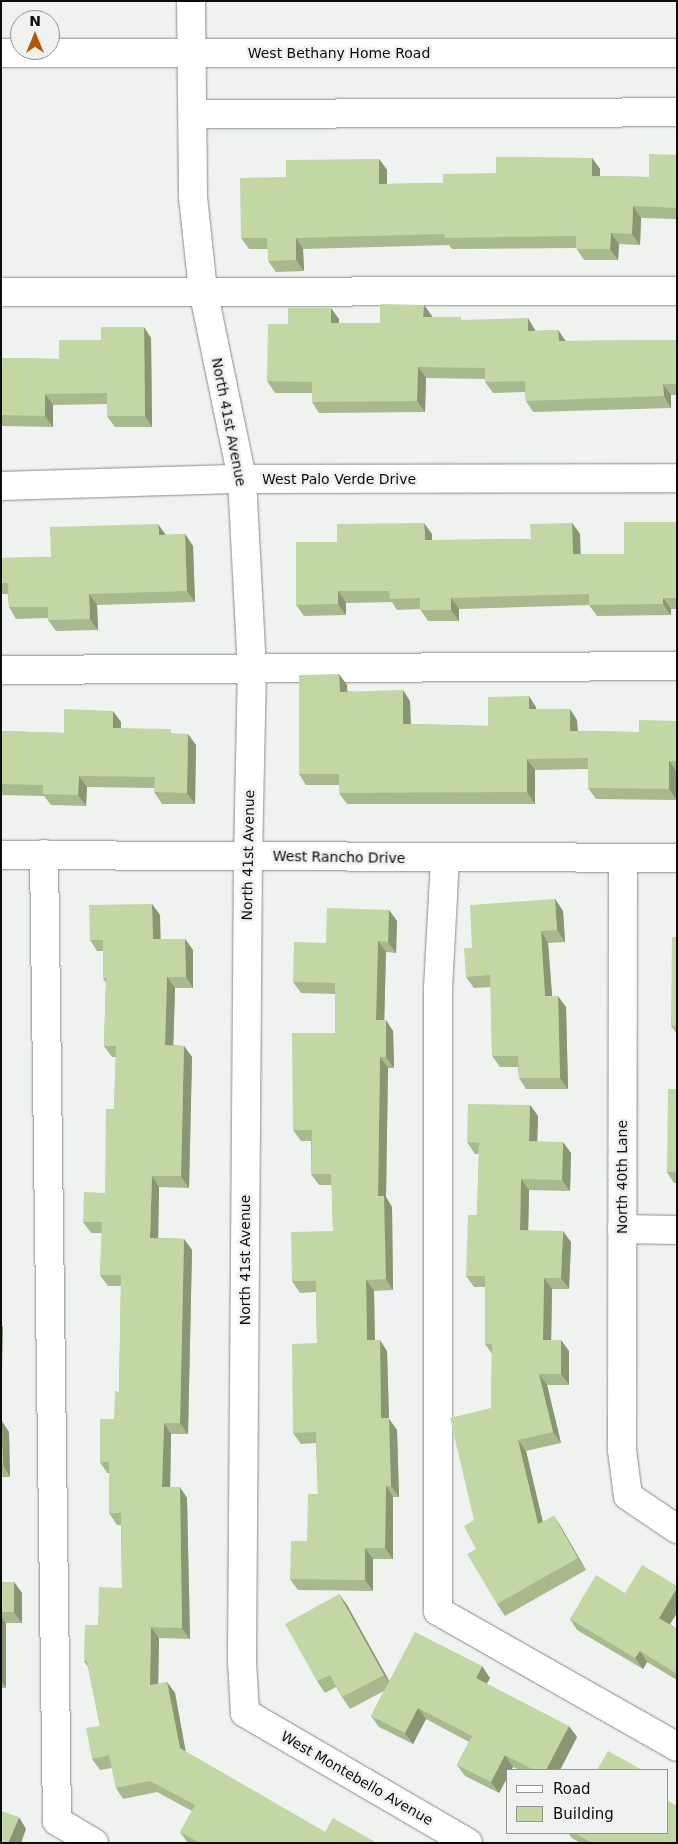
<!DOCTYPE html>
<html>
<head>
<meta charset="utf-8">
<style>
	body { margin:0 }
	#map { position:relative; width:678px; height:1844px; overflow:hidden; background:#eff2ef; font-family:"DejaVu Sans",sans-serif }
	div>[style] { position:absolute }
	.roads { filter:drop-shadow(0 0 1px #8a8c8a) drop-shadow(0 0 1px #8a8c8a) }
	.minor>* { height:28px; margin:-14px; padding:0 14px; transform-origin:14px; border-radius:14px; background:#fff }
	.major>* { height:28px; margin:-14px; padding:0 14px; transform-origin:14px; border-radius:14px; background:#fff }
	.wall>* { inset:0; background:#a7b98d }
	.shaded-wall>* { inset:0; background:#889673 }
	.building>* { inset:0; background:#c2d7a4 }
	span { translate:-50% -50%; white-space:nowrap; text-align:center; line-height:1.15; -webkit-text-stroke:5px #eff2ef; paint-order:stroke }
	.street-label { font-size:14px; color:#0c0d0c }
	.frame { position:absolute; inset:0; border:2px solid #0c0d0c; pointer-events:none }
	.legend { position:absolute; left:506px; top:1769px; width:162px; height:65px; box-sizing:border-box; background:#eff2ef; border:1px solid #949694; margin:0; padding:6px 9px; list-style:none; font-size:15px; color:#0c0d0c }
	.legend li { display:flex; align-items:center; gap:10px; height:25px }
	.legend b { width:25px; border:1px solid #949694 }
	.north { position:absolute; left:10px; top:10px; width:50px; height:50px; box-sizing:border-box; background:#eff2ef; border:1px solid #949694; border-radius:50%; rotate:0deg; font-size:14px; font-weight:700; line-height:20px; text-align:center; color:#0c0d0c }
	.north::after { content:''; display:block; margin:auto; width:18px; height:22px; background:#b3540a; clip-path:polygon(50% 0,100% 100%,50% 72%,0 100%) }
</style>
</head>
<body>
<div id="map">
	<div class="roads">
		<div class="minor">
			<div style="left:191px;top:1px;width:196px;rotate:89.4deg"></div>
			<div style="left:193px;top:197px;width:94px;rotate:83.9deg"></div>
			<div style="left:203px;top:290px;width:193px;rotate:78.3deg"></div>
			<div style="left:242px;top:479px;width:188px;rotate:87deg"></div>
			<div style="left:252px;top:667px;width:188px;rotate:91.2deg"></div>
			<div style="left:248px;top:855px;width:807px;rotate:90.43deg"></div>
			<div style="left:242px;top:1662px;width:51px;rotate:86.6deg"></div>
			<div style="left:245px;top:1713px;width:258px;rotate:30.2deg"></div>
			<div style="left:193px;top:114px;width:484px;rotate:-0.2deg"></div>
			<div style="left:1px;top:292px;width:676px;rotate:-0.08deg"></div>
			<div style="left:1px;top:486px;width:241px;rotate:-1.7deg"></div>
			<div style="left:242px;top:479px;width:435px;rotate:-0.1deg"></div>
			<div style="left:1px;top:670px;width:676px;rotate:-0.34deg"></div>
			<div style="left:44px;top:854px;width:967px;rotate:89.23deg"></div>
			<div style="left:57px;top:1821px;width:43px;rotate:30.7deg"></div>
			<div style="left:1px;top:855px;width:676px;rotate:0.25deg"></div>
			<div style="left:623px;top:858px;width:592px;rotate:90.1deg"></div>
			<div style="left:622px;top:1450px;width:46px;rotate:82.6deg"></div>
			<div style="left:628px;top:1496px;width:59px;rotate:34deg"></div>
			<div style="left:445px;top:859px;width:130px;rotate:93.1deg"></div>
			<div style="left:438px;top:989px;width:622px;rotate:90deg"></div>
			<div style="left:438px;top:1611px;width:275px;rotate:29.6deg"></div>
			<div style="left:622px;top:1229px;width:55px;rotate:1deg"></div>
		</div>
		<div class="major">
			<div style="left:1px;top:53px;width:676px"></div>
		</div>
	</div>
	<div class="wall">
		<div style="clip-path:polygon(677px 155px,677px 219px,641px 218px,640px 245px,619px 244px,618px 260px,584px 260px,576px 248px,452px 249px,449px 245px,303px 249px,304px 271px,276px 272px,268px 261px,268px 249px,249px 249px,241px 238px,286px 177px,379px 159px,387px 170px,387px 184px,443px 183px,496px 173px,592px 158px,600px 169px,600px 176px,649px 177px)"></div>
		<div style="clip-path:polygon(424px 305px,432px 317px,462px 320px,535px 330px,536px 331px,558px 330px,566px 341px,677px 340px,677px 395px,671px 395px,671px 408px,533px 412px,526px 401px,525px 392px,493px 393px,485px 382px,485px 379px,426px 378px,425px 412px,319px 413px,312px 402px,312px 393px,275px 393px,267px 381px,288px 324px,339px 319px,339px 323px,380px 323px)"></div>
		<div style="clip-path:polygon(151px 338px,152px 427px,115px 427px,107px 416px,107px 404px,53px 405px,53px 427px,1px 426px,1px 358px,59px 359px,101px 340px)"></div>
		<div style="clip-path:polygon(677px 522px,677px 609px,671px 609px,671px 615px,597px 616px,589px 605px,459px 609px,459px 621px,428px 621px,420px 609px,397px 610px,392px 602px,346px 603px,346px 615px,304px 616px,296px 605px,337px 542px,432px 534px,432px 540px,531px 539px,572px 523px,580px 534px,580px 554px,624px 554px)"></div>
		<div style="clip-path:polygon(185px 534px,193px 546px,195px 602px,97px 605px,98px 630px,56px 631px,48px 620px,48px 618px,16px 619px,9px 607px,8px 594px,1px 594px,1px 558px,51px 557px,166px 535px)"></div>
		<div style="clip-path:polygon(339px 674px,347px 685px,347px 691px,410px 701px,411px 724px,488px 726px,536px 707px,536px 709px,577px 720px,578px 731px,639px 732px,677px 721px,677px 800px,596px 799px,588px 788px,588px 769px,535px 770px,535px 804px,347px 804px,339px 793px,339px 785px,306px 785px,299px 774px)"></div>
		<div style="clip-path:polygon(121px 722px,121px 728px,174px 734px,196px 745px,195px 804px,162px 804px,154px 792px,155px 788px,87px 787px,86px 806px,51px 805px,44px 796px,1px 795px,1px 731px,64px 733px)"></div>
		<div style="clip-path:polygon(555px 899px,563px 911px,565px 942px,548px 943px,552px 996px,566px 1007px,568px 1089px,526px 1089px,519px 1078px,518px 1067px,500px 1067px,492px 1056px,491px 987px,474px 988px,466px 977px,472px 948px)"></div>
		<div style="clip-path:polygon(152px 904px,160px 915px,160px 939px,185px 939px,193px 950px,193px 988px,175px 988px,173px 1045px,184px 1046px,192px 1057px,189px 1188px,159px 1187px,158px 1238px,184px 1239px,192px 1250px,188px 1434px,171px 1434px,170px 1487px,187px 1498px,190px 1639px,159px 1638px,158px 1684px,167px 1682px,175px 1693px,186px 1752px,325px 1832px,377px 1843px,188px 1843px,180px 1832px,192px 1811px,157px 1792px,123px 1799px,116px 1788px,112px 1768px,100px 1770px,92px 1759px,100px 1726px,88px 1667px,84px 1661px,98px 1625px,122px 1588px,121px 1525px,117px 1525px,109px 1513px,109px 1473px,107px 1473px,100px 1462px,114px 1419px,119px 1392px,121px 1286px,108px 1286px,100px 1275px,102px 1233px,91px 1233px,83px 1222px,105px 1193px,114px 1109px,116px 1057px,112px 1057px,104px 1046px,106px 983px,103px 978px,103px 951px,97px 951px,90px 940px)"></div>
		<div style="clip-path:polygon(389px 910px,397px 921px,396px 953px,386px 952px,384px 1020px,393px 1031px,394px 1068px,388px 1068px,386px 1197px,392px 1207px,393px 1290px,374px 1291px,375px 1340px,387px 1351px,389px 1419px,397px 1430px,399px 1497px,393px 1497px,393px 1559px,373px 1559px,373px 1591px,298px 1590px,290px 1579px,307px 1541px,318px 1494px,316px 1443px,301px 1444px,293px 1433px,317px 1343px,316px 1292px,300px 1293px,292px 1281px,333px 1231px,332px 1185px,319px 1185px,311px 1174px,311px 1141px,301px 1141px,293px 1130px,335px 1033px,335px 994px,301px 993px,293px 982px,326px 943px)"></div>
		<div style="clip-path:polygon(677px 937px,677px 1034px,671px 1026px)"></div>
		<div style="clip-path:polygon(677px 1089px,677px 1183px,674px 1183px,667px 1172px)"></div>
		<div style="clip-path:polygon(530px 1105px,538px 1116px,537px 1141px,571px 1153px,570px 1191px,529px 1190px,528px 1230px,571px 1242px,569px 1289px,552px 1289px,551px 1340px,569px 1351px,569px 1385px,547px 1385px,561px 1443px,526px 1451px,543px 1522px,554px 1516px,561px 1527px,586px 1570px,505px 1616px,497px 1604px,476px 1549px,474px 1520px,491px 1408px,492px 1354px,485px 1344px,485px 1287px,474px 1287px,466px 1276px,477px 1215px,479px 1154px,475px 1154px,467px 1142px)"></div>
		<div style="clip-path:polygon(1px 1421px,9px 1432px,10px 1477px,1px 1477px)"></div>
		<div style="clip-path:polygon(1px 1582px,14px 1582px,22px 1593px,22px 1623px,6px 1623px,6px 1688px,1px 1688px)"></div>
		<div style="clip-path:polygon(677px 1586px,677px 1613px,670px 1624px,677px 1629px,677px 1680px,647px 1662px,643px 1669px,577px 1630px,570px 1619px,625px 1593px)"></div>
		<div style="clip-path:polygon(339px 1594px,347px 1605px,389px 1681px,490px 1678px,486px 1684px,577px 1737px,560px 1770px,520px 1770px,513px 1767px,511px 1770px,507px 1770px,507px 1778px,499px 1793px,465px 1776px,457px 1765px,469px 1742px,426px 1719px,413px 1744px,379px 1727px,371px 1716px,384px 1691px,350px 1709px,342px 1697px,336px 1687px,325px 1693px,317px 1681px)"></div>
		<div style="clip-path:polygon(568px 1833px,667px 1833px,677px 1843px,580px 1843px,572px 1838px)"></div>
	</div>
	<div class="shaded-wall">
		<div style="clip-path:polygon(592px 158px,600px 169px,600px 187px,592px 176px)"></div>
		<div style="clip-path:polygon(379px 159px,387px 170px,387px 195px,379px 184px)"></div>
		<div style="clip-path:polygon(633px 206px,641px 218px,640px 245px,632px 234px)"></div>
		<div style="clip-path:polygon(611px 233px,619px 244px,618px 260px,610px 249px)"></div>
		<div style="clip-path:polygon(296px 238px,303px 249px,304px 271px,296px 260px)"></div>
		<div style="clip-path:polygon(424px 305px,432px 316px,431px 328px,423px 317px)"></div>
		<div style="clip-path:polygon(331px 308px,339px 319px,339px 334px,331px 323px)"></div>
		<div style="clip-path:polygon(528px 318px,535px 330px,536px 343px,528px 331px)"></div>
		<div style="clip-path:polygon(144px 327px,151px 338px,152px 427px,145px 416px)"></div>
		<div style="clip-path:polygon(558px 330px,566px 342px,559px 341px)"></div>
		<div style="clip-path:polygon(418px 367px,426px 378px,425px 412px,417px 401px)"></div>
		<div style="clip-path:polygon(663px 384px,671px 395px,671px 408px,664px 396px)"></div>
		<div style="clip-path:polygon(45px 394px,53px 405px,53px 427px,45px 416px)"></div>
		<div style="clip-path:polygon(424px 523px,432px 534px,432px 551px,425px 540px)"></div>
		<div style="clip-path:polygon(572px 523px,580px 534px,581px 566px,573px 554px)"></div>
		<div style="clip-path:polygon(158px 524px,166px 535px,159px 535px)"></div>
		<div style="clip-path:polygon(185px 534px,193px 546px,195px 602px,187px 591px)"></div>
		<div style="clip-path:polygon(338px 591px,346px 603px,346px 615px,338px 604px)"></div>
		<div style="clip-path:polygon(89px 594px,97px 605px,98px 630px,90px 619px)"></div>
		<div style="clip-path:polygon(451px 598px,459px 609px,459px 621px,451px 610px)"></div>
		<div style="clip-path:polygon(663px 598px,671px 609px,671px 615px,663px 604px)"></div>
		<div style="clip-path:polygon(339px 674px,347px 685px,348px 703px,340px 692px)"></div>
		<div style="clip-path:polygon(403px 690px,410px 701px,411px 736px,403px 724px)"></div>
		<div style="clip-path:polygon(529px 696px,536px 707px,537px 720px,529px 709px)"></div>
		<div style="clip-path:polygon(570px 709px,577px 720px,578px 742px,570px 731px)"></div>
		<div style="clip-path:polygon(113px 711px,121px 722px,121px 739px,113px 728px)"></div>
		<div style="clip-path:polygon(188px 734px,196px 745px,195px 804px,187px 793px)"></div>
		<div style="clip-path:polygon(527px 759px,535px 770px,535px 804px,527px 792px)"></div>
		<div style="clip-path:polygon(669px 761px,677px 772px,677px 800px,669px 789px)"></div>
		<div style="clip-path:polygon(79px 776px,87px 787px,86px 806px,78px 795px)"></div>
		<div style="clip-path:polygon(555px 899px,563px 911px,565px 942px,557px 930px)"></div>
		<div style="clip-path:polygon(152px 904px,160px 915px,161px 950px,153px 939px)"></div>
		<div style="clip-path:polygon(389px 910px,397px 921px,396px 953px,388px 942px)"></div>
		<div style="clip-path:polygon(541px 931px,548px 943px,553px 1007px,545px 996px)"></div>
		<div style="clip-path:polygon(185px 939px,193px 950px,193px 988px,186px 977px)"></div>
		<div style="clip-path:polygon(378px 941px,386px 952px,384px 1031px,376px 1020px)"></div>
		<div style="clip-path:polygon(167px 977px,175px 988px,173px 1056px,165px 1045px)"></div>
		<div style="clip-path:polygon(558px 996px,566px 1007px,568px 1089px,560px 1078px)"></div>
		<div style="clip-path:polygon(386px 1020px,393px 1031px,394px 1068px,386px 1057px)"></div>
		<div style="clip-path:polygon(184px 1046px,192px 1057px,189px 1188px,181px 1176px)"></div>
		<div style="clip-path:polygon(380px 1057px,388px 1068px,386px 1197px,392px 1207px,393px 1290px,386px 1279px,378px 1196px)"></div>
		<div style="clip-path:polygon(530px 1105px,538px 1116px,537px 1152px,529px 1141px)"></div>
		<div style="clip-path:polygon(563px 1142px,571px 1153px,570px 1191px,562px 1180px)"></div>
		<div style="clip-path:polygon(152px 1176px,159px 1187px,158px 1249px,150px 1238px)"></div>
		<div style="clip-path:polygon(521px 1179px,529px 1190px,528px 1241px,520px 1230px)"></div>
		<div style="clip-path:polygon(563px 1231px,571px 1242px,569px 1289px,561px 1278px)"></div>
		<div style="clip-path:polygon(184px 1239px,192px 1250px,188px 1434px,180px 1423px)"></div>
		<div style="clip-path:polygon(544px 1278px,552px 1289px,551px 1351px,543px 1340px)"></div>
		<div style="clip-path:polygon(366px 1280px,374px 1291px,375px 1351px,367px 1340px)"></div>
		<div style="clip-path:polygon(1px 1325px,3px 1327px,2px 1369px,1px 1367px)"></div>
		<div style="clip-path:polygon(380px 1340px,387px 1351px,389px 1419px,397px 1430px,399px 1497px,391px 1486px,381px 1418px)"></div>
		<div style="clip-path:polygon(561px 1340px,569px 1351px,569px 1385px,561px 1374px)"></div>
		<div style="clip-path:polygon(539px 1374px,547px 1385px,561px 1443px,553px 1432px)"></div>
		<div style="clip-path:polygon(2px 1421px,9px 1432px,10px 1477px,3px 1465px)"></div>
		<div style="clip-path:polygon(164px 1423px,171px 1434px,170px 1498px,162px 1487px)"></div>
		<div style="clip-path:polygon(518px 1440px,526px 1451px,546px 1536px,538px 1524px)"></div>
		<div style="clip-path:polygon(386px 1486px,393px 1497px,393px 1559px,385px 1548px)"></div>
		<div style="clip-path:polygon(180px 1487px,187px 1498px,190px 1639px,182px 1628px)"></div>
		<div style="clip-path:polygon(554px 1516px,561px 1527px,586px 1570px,578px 1558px)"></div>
		<div style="clip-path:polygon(365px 1548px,373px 1559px,373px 1591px,365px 1580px)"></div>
		<div style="clip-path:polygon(14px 1582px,22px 1593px,22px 1623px,14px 1612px)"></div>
		<div style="clip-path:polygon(677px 1588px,677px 1613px,667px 1629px,659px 1618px)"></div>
		<div style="clip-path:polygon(339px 1594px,347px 1605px,392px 1686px,384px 1675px)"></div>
		<div style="clip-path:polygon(1px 1616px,6px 1623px,6px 1688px,1px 1681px)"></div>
		<div style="clip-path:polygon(151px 1627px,159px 1638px,158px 1696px,150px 1685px)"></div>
		<div style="clip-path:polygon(640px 1651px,647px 1662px,643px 1669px,635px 1658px)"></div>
		<div style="clip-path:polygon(482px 1666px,490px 1678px,484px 1689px,476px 1678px)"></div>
		<div style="clip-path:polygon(167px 1682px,175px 1693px,187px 1760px,180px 1748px)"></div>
		<div style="clip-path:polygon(418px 1708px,426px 1719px,413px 1744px,405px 1733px)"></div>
		<div style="clip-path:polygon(569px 1726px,577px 1737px,560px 1770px,546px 1770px)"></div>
		<div style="clip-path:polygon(505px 1755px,513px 1767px,511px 1770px,507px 1770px,507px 1778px,499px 1793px,491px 1782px)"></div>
		<div style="clip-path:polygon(19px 1817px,26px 1829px,21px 1843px,8px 1843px)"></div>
	</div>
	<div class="building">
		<div style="clip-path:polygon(649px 154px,677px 155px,677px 208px,633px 206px,632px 234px,611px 233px,610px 249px,576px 249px,576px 236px,445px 238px,444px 234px,296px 238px,296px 260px,268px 261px,267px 238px,241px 238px,240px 178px,286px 177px,286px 160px,379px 159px,379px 184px,443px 183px,443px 174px,496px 173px,496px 157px,532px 157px,592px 158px,592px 176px,649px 177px)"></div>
		<div style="clip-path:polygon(380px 304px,424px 305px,423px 317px,461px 317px,461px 320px,528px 318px,528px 331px,558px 330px,559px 341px,677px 340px,677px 384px,663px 384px,664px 396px,526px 401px,525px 381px,485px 382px,485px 368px,418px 367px,417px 401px,312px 402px,312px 382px,267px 381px,268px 324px,288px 324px,288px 308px,331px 308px,331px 323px,380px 323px)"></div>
		<div style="clip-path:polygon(101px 327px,144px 327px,145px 416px,107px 416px,107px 393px,45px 394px,45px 416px,1px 415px,1px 358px,59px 359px,59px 340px,101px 340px)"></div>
		<div style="clip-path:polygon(624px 522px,677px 522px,677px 598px,663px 598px,663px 604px,589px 605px,589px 594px,451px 598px,451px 610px,420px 610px,420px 598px,390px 599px,389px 591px,338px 591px,338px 604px,296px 605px,296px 542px,337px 542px,337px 524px,424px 523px,425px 540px,476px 540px,531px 539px,530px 524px,572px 523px,573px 554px,624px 554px)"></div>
		<div style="clip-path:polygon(158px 524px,159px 535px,185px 534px,187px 591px,89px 594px,90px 619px,48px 620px,48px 607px,9px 607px,8px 583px,1px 583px,1px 558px,51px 557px,50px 527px)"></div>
		<div style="clip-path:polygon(339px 674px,340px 692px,403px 690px,403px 724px,488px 726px,488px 697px,529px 696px,529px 709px,570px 709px,570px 731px,639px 732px,639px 720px,677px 721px,677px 761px,669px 761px,669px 789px,588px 788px,588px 758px,527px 759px,527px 792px,339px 793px,339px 774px,299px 774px,299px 675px)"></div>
		<div style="clip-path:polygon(64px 709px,113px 711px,113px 728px,171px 729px,171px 733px,188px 734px,187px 793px,154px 792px,155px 777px,79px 776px,78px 795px,43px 794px,43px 785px,1px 784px,1px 731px,64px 733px)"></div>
		<div style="clip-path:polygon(555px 899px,557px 930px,541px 931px,545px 996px,558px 996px,560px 1078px,519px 1078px,518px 1056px,492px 1056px,490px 975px,466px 977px,464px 948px,472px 948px,470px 905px)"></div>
		<div style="clip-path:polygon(152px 904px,153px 939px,185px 939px,186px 977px,167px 977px,165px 1045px,184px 1046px,181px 1176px,152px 1176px,150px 1238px,184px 1239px,180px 1423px,164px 1423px,162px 1487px,180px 1487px,182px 1628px,151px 1627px,150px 1685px,167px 1682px,180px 1748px,325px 1832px,333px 1818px,377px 1843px,200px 1843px,180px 1832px,195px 1805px,150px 1781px,116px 1788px,109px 1755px,92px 1759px,86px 1728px,100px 1726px,87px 1661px,84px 1661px,85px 1625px,98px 1625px,99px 1587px,122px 1588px,121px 1513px,109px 1513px,109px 1462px,100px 1462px,100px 1419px,114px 1419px,115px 1391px,119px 1392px,121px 1275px,100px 1275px,102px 1222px,83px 1222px,84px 1192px,105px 1193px,106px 1109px,114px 1109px,116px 1046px,104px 1046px,106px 978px,103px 978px,103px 940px,90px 940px,89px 905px)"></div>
		<div style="clip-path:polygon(327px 908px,389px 910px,388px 942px,378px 941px,376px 1020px,386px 1020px,386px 1057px,380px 1057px,378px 1196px,384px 1196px,386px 1279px,366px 1280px,367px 1340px,380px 1340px,381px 1418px,389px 1418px,391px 1486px,386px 1486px,385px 1548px,365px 1548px,365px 1580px,290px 1579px,291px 1541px,307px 1541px,308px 1494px,318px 1494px,316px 1432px,293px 1433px,292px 1344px,317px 1343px,316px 1281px,292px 1281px,291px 1232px,333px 1231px,331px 1174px,311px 1174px,312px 1130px,293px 1130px,292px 1033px,335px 1033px,335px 983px,293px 982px,294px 942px,326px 943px)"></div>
		<div style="clip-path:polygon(672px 937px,677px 937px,677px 1026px,671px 1026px)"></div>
		<div style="clip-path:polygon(668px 1089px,677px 1089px,677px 1172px,667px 1172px)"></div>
		<div style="clip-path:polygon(468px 1104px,530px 1105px,529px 1141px,563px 1142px,562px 1180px,521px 1179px,520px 1230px,563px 1231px,561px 1278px,544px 1278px,543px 1340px,561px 1340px,561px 1374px,539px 1374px,553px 1432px,518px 1440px,538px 1524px,554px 1516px,578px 1558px,497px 1604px,467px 1554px,476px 1549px,464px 1526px,474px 1520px,450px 1418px,491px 1408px,492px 1344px,485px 1344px,485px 1276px,466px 1276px,468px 1215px,477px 1215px,479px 1143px,467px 1142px)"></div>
		<div style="clip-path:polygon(1px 1421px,3px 1465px,1px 1465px)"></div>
		<div style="clip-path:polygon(642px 1565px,677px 1586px,677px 1588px,659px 1618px,677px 1629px,677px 1674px,640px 1651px,635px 1658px,570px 1619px,596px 1575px,625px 1593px)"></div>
		<div style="clip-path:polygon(1px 1582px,14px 1582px,14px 1612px,1px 1612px)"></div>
		<div style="clip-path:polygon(339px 1594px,384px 1675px,342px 1697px,330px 1675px,317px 1681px,285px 1624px)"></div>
		<div style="clip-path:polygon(415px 1632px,482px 1666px,476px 1678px,569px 1726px,546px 1770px,534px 1770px,505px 1755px,491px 1782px,457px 1765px,472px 1736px,418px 1708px,405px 1733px,371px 1716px)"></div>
		<div style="clip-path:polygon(608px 1751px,642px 1770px,597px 1770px)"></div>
		<div style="clip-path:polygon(667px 1800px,677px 1806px,677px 1843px,592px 1843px,575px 1833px,667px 1833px)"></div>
		<div style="clip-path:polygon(1px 1811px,19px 1817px,8px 1843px,1px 1843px)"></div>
	</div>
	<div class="street-label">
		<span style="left:339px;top:53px">West Bethany Home Road</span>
		<span style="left:229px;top:422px;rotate:79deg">North 41st Avenue</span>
		<span style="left:339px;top:479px">West Palo Verde Drive</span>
		<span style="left:248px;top:855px;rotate:-89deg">North 41st Avenue</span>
		<span style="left:339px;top:857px;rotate:1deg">West Rancho Drive</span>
		<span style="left:622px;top:1177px;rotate:-90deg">North 40th Lane</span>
		<span style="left:245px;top:1260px;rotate:-90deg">North 41st Avenue</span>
		<span style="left:357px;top:1778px;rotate:30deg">West Montebello Avenue</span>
	</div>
	<div class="frame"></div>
	<ul class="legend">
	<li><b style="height:6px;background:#fff"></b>Road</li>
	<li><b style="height:14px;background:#c2d7a4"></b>Building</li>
	</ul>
	<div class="north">N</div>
</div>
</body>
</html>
